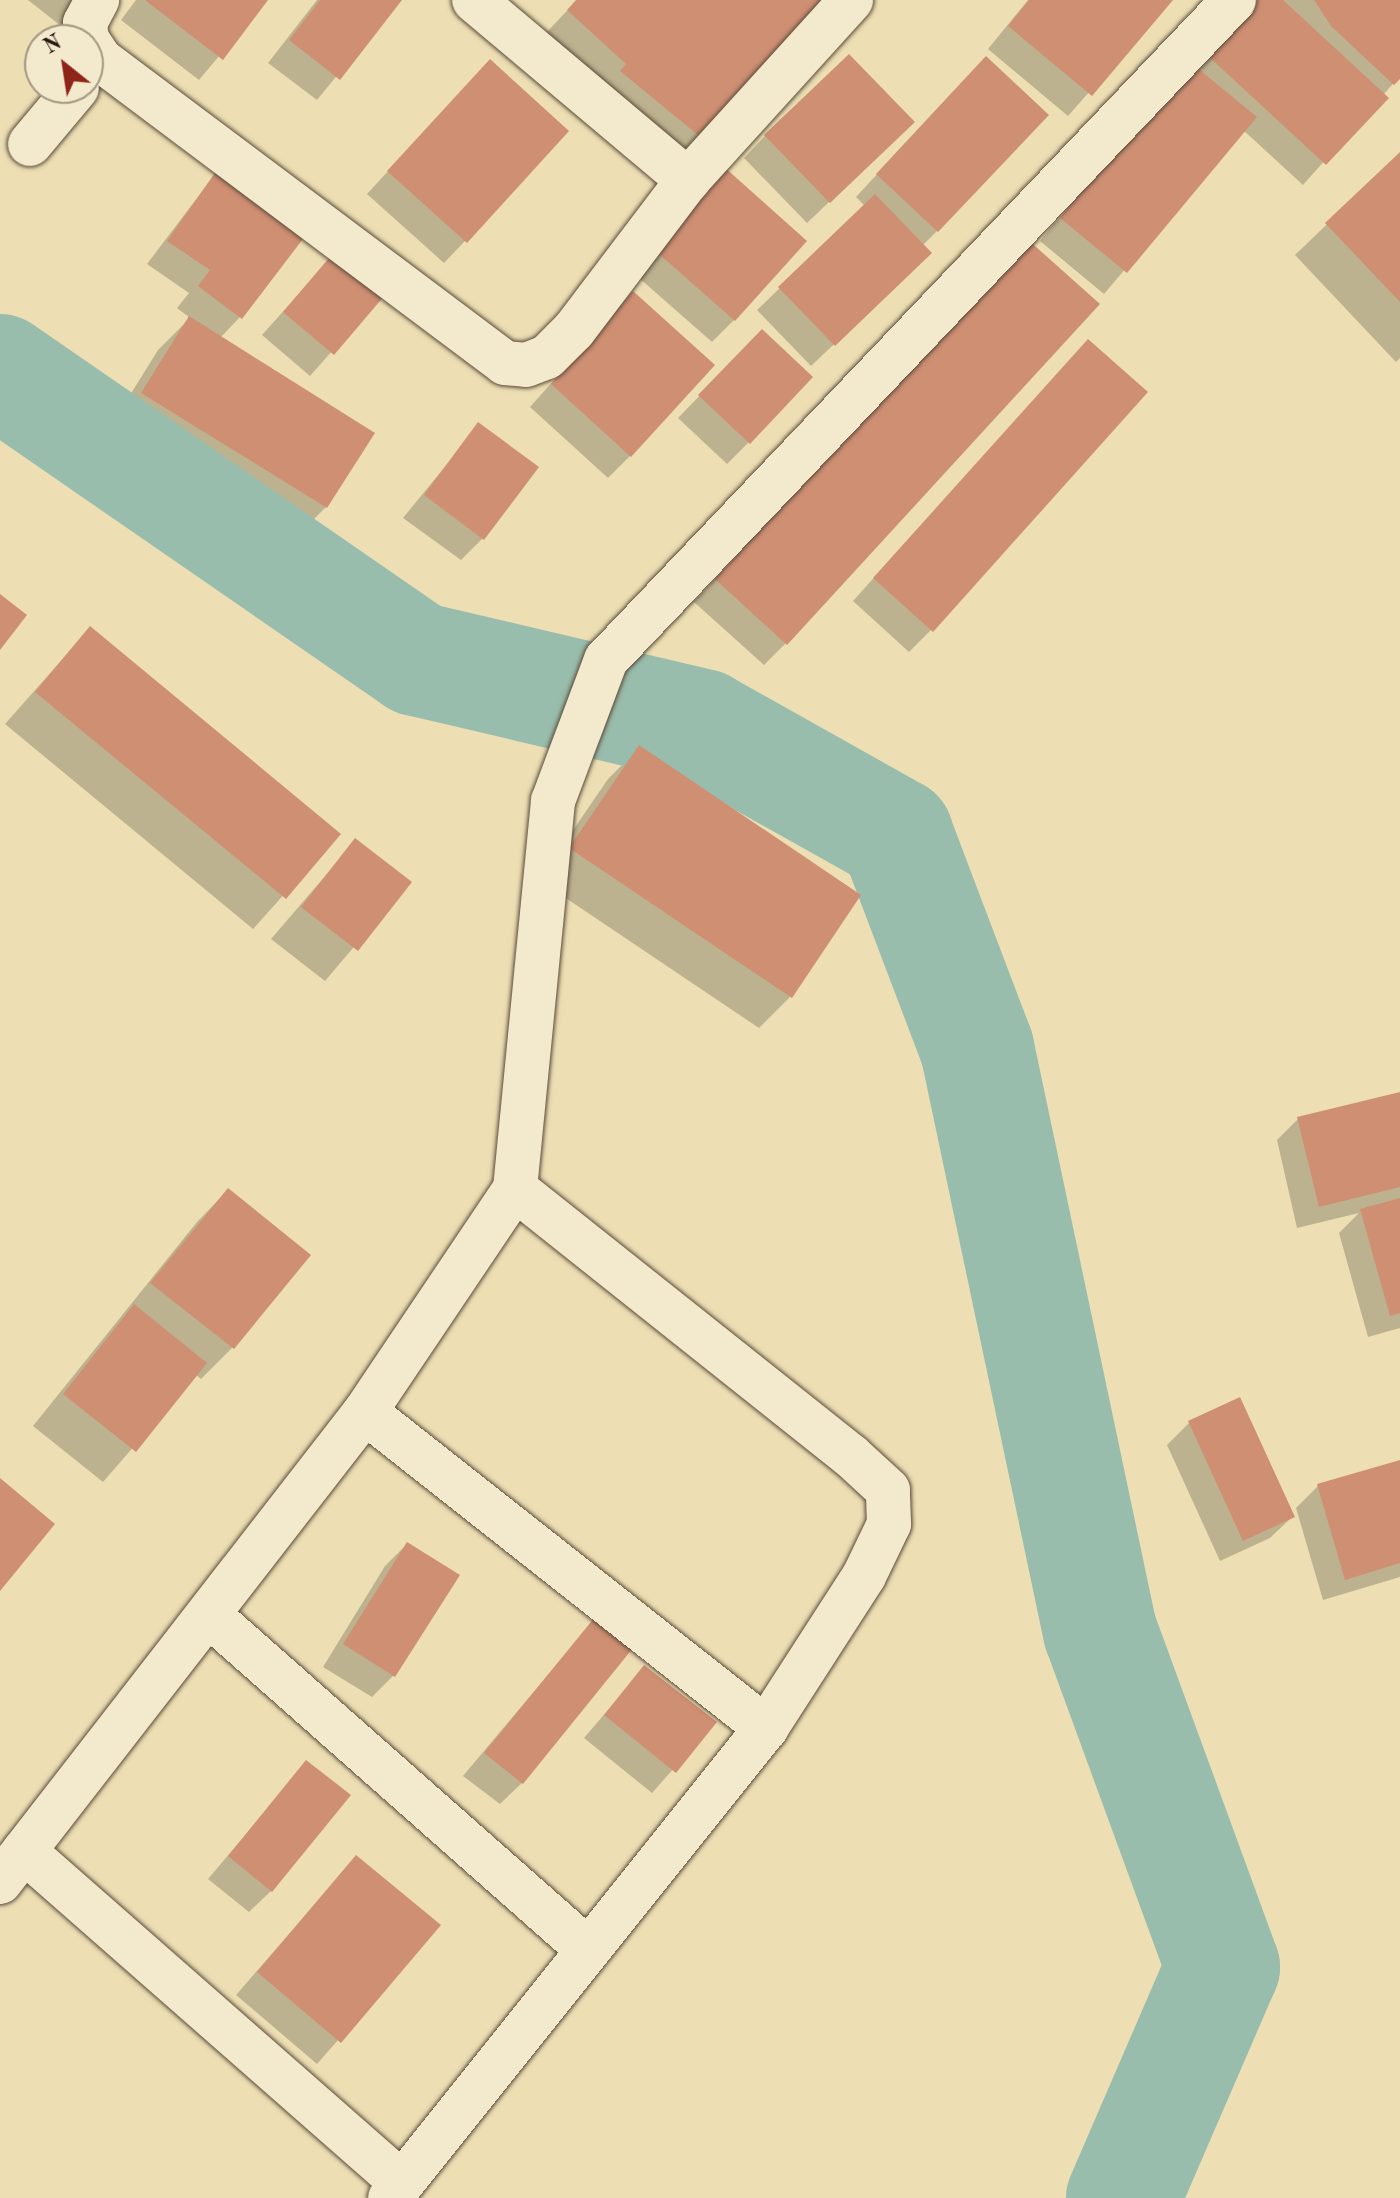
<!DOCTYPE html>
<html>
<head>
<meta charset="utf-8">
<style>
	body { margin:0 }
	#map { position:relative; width:1400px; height:2198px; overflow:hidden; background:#eddfb3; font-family:"Old Standard TT",serif }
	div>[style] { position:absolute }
	.shadow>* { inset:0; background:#0003 }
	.river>* { height:114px; margin:-57px; padding:0 57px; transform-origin:57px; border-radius:57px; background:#99bdac }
	.building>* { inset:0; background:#cf8f73 }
	.roads { filter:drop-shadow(0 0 2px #5a4a3a) drop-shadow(0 0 2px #5a4a3a) }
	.street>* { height:44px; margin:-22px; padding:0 22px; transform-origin:22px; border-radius:22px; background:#f3eace }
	span { translate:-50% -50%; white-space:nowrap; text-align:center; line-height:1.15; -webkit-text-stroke:8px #f3eace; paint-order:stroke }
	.north { position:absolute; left:24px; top:24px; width:80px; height:80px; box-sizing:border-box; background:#f3eace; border:2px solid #a29682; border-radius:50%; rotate:330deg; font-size:22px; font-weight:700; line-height:32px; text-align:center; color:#291911 }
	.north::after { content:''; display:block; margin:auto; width:28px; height:36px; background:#8f2418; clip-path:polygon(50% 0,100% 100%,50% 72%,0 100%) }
</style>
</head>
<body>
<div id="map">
	<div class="shadow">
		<div style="clip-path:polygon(28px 0,87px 0,61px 26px)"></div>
		<div style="clip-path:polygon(136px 0,266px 0,199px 80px,121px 20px)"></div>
		<div style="clip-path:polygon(317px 0,399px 0,317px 100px,268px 63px)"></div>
		<div style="clip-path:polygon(577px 0,818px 0,680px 161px,546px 33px)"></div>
		<div style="clip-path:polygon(1028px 0,1170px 0,1068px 116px,988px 49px)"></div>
		<div style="clip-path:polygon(1259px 0,1400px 0,1400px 76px,1303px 185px,1243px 130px,1104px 294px,1040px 241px,1169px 87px)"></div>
		<div style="clip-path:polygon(964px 80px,937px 231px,922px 246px,907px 275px,811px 366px,757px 310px,865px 206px,856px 197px)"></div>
		<div style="clip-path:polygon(468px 84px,465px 241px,444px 263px,367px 194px)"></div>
		<div style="clip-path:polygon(765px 136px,890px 144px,807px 223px,744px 158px)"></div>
		<div style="clip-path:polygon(1400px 154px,1400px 358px,1396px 362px,1295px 255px)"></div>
		<div style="clip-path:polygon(222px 165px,240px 317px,220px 338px,326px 507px,295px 538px,112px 424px,158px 350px,190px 318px,177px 308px,189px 293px,147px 264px)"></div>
		<div style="clip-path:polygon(702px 190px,734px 320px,712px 342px,630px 270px)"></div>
		<div style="clip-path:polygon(346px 241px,394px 281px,310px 376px,262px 335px)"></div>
		<div style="clip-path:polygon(1005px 262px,786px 643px,764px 665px,694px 602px)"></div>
		<div style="clip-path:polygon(612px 315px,630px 456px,608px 478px,530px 407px)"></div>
		<div style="clip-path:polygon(740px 354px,749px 442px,727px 464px,678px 418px)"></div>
		<div style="clip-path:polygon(1067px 363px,931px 630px,909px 652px,853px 601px)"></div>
		<div style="clip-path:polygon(479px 425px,483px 538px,461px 560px,403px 518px)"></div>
		<div style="clip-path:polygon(90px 628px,338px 834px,253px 929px,5px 724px)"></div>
		<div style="clip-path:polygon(639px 748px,790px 997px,759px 1028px,539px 880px,608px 779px)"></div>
		<div style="clip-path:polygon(356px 840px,409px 882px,325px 981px,271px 939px)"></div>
		<div style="clip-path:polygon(1400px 1094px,1400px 1328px,1368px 1337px,1339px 1233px,1359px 1213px,1297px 1228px,1277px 1140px,1299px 1118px)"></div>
		<div style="clip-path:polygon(228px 1190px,308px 1255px,232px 1348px,201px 1379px,196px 1375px,103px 1482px,33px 1426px,197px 1222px)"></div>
		<div style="clip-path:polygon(1189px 1423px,1292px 1517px,1270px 1538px,1220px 1561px,1167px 1445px)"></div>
		<div style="clip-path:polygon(1400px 1462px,1400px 1577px,1323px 1600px,1296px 1508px,1318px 1486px)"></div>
		<div style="clip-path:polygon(407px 1544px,394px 1675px,372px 1697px,323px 1667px,385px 1566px)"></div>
		<div style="clip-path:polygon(595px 1619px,522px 1783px,500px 1804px,463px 1776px)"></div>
		<div style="clip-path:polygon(644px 1668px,714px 1723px,652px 1793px,584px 1738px)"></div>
		<div style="clip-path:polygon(306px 1763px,271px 1891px,249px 1912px,208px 1879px)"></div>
		<div style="clip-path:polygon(356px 1857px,438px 1926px,317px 2064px,236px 1995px)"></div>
	</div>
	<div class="river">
		<div style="left:0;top:371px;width:507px;rotate:34.63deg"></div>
		<div style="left:417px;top:659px;width:293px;rotate:13.2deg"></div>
		<div style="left:702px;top:726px;width:223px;rotate:29.3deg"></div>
		<div style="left:896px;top:835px;width:228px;rotate:69.2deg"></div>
		<div style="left:977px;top:1048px;width:596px;rotate:78.09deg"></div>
		<div style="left:1100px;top:1631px;width:358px;rotate:69.9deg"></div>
		<div style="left:1223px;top:1967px;width:252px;rotate:113.4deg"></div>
	</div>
	<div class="building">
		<div style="clip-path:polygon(145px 0,268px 0,223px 60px)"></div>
		<div style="clip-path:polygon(320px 0,402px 0,340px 80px,289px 40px)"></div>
		<div style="clip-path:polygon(576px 0,821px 0,704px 140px,620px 71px,626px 64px,567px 10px)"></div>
		<div style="clip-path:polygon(1029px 0,1173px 0,1092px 96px,1008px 26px)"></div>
		<div style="clip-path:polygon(1257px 0,1283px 0,1389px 98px,1326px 165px,1206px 54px)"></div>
		<div style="clip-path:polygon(1314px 0,1400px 0,1400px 79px,1394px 85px,1331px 26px)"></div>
		<div style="clip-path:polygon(849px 54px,915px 122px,830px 203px,764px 135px)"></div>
		<div style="clip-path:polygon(986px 56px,1049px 115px,938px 232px,876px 174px)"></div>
		<div style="clip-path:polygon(490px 59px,569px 131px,467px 243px,387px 171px)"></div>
		<div style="clip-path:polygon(1190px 62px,1257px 117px,1127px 273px,1060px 218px)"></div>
		<div style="clip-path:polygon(1400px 152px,1400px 302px,1325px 223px)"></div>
		<div style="clip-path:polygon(222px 163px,309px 231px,242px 319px,198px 286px,210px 270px,167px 241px)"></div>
		<div style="clip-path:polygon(723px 166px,807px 241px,735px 321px,651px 247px)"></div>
		<div style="clip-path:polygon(875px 194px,932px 253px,835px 346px,778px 287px)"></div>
		<div style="clip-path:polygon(346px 238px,397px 281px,334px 355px,283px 312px)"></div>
		<div style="clip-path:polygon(1026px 238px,1100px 304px,787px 645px,715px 579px)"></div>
		<div style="clip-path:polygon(633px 291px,715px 365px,631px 457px,551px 384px)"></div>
		<div style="clip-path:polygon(189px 316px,375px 433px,327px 508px,141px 393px)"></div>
		<div style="clip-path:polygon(762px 329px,813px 377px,750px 444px,698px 395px)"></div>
		<div style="clip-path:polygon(1088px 339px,1148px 392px,933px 632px,873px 578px)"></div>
		<div style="clip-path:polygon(478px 422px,539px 467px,484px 540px,424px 495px)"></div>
		<div style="clip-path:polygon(0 594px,27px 615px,0 650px)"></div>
		<div style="clip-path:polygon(90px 626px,341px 834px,286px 899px,35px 692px)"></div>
		<div style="clip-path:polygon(639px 745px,861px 895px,792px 998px,569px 848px)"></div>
		<div style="clip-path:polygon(355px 838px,412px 882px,358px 951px,301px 907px)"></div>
		<div style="clip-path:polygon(1400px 1092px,1400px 1187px,1319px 1207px,1297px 1117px)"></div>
		<div style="clip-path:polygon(228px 1188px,311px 1255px,234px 1349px,150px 1283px)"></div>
		<div style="clip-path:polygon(1400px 1198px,1400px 1313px,1390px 1316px,1360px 1209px)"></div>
		<div style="clip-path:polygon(134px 1304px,207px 1363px,136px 1452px,63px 1394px)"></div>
		<div style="clip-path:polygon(1240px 1397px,1295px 1517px,1243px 1541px,1188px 1421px)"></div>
		<div style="clip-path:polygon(1400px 1460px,1400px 1563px,1345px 1580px,1317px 1484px)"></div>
		<div style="clip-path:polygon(0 1478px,55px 1524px,0 1591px)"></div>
		<div style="clip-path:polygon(407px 1542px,460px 1575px,395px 1677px,343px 1644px)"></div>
		<div style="clip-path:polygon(595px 1617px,633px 1648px,523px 1784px,484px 1753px)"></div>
		<div style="clip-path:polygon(644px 1665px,717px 1722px,676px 1773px,604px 1715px)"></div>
		<div style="clip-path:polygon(306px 1760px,351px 1795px,272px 1892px,228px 1856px)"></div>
		<div style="clip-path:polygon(356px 1855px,441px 1925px,341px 2043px,257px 1972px)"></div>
	</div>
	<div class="roads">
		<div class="street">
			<div style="left:474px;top:0;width:280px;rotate:40.1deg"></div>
			<div style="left:87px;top:40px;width:17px;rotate:-97deg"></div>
			<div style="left:85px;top:23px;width:26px;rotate:-62deg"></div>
			<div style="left:88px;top:41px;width:23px;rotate:56deg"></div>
			<div style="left:101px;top:60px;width:505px;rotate:36.87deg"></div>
			<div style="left:505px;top:363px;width:21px;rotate:5deg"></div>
			<div style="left:526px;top:365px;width:22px;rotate:-21deg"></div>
			<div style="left:547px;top:357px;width:38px;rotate:-45deg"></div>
			<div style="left:574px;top:330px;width:188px;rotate:-52.8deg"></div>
			<div style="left:688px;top:180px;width:243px;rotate:-47.8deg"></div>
			<div style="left:30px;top:144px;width:73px;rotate:-50deg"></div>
			<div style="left:365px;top:1412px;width:511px;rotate:38.24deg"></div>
			<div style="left:209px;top:1615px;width:504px;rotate:41.46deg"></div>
			<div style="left:24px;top:1851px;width:503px;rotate:41.29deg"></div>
			<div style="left:0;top:1882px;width:595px;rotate:-52.17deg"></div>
			<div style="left:365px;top:1412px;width:269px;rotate:-56.1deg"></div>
			<div style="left:515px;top:1189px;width:390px;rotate:-84.4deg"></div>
			<div style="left:553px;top:801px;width:151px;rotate:-69.4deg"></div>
			<div style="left:606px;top:660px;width:911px;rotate:-46.42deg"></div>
			<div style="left:390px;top:2198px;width:602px;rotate:-51.34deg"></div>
			<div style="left:766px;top:1728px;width:181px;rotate:-57.2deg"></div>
			<div style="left:864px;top:1576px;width:58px;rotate:-64.3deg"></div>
			<div style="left:889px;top:1524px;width:34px;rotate:-92deg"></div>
			<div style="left:888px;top:1490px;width:50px;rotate:-137.4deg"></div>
			<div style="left:851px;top:1456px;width:429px;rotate:-141.5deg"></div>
		</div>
	</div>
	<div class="north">N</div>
</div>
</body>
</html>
